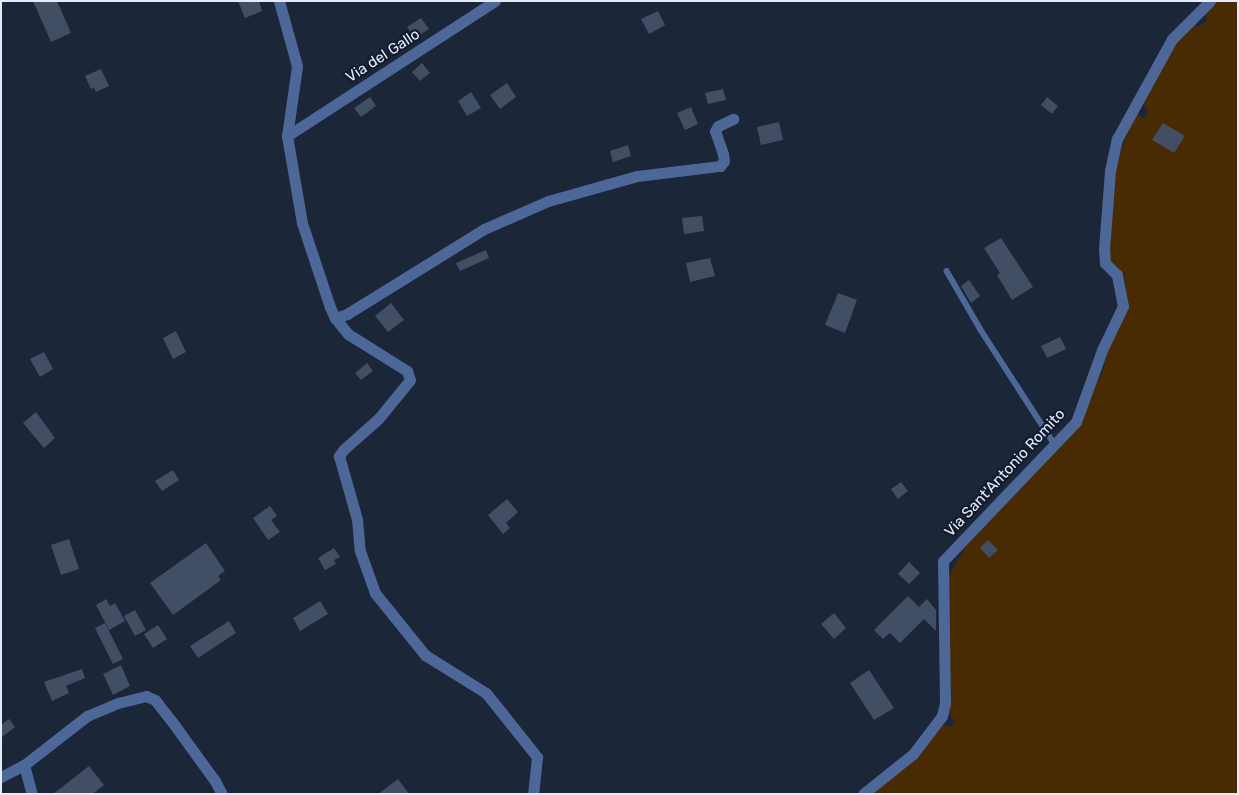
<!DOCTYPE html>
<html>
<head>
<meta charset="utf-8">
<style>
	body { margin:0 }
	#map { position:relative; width:1239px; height:795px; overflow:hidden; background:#1b2639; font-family:Rubik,sans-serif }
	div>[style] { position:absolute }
	.green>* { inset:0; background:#482b03 }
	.building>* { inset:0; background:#424e63 }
	.service>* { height:5.5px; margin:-2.75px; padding:0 2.75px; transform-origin:2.75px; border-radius:2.75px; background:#4d6898 }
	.minor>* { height:11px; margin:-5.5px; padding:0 5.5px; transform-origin:5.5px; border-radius:5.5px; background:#4d6898 }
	span { translate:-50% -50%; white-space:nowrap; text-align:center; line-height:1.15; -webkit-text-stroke:4.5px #121c2f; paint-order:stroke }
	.street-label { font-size:15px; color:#e5ecf9 }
	.frame { position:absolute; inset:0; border:2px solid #e5ecf9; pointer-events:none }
</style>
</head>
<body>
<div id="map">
	<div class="green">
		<div style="clip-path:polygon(1218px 1px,1238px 1px,1238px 794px,872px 794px,919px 756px,941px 725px,951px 727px,955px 722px,948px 713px,951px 702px,948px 578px,971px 537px,1066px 440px,1102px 373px,1110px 343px,1129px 308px,1124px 274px,1109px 259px,1116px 163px,1136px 112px,1144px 118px,1148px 114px,1144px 102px,1174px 41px,1195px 23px,1198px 27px,1207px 21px,1205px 14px)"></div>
	</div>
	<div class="building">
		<div style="clip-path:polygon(33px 1px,57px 1px,71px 33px,51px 42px)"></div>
		<div style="clip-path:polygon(238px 1px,259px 1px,262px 11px,245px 18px)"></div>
		<div style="clip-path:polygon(658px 11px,665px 25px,649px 34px,641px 19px)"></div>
		<div style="clip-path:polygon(421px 18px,429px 29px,415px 38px,407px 27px)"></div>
		<div style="clip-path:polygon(422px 63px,430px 73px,420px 81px,412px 72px)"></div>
		<div style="clip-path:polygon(101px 69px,109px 86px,96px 92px,94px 88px,91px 89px,85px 76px)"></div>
		<div style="clip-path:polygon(507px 83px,516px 97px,500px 109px,490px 95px)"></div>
		<div style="clip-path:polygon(723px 89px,726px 100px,708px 104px,705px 93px)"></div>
		<div style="clip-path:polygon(471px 92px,481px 108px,467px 116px,458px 101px)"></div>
		<div style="clip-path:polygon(370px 97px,376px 106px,361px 117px,354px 108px)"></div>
		<div style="clip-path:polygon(1047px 97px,1058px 106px,1052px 114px,1041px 105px)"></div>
		<div style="clip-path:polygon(691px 107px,698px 124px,685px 130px,677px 113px)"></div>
		<div style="clip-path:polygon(779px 122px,783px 140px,761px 145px,757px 127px)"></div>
		<div style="clip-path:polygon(1163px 123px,1185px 136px,1174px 153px,1152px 140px)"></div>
		<div style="clip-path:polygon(628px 145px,631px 156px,613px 162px,610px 151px)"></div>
		<div style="clip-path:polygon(702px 216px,704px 231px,684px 234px,682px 218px)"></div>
		<div style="clip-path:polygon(1001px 238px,1033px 287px,1012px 300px,997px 275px,1000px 273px,984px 248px)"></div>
		<div style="clip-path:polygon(486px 250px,489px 258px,460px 271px,456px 263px)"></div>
		<div style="clip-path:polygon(710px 258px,715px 276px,690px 282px,686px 263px)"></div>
		<div style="clip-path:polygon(969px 280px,980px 296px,971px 303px,961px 286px)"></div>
		<div style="clip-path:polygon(838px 293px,857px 300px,845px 333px,825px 325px)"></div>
		<div style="clip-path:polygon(391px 303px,404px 320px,388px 332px,375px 316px)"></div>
		<div style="clip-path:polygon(176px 331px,186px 352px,173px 359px,163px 338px)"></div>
		<div style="clip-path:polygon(1060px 337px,1066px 349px,1047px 358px,1041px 346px)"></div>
		<div style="clip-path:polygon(44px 352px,53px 369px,40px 377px,30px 359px)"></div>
		<div style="clip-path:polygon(367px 363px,373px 371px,361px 380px,355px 373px)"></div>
		<div style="clip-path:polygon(36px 412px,55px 438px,44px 448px,23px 423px)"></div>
		<div style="clip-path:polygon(173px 470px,179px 480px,162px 491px,155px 481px)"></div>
		<div style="clip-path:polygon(901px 482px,908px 491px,898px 499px,891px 489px)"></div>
		<div style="clip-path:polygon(507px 499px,518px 512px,506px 523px,510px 528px,503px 534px,488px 515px)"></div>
		<div style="clip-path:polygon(270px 506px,277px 516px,271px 520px,280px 532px,268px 540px,253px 518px)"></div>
		<div style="clip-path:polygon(69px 539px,79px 569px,61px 575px,51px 545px)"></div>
		<div style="clip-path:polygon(988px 540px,998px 550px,989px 558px,980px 548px)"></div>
		<div style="clip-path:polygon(206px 543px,225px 571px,218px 576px,221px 580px,173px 615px,150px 583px)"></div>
		<div style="clip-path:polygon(334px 548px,340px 557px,334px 560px,336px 564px,325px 570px,318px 558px)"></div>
		<div style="clip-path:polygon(909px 562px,920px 573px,909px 584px,898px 574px)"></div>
		<div style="clip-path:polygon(908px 596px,919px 607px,927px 599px,936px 610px,936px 631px,924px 619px,900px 643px,890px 633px,883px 639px,874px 630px)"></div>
		<div style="clip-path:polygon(106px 599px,110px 606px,115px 603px,125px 621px,109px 630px,96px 605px)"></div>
		<div style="clip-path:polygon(320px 601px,328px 614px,300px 631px,293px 618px)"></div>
		<div style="clip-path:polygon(135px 610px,146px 630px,135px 636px,124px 616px)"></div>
		<div style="clip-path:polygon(834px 613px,846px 628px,834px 639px,821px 624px)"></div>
		<div style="clip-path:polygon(229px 621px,236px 633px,198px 658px,190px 646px)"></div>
		<div style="clip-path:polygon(105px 623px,123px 659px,113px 664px,95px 628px)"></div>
		<div style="clip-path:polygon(158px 625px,167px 639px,153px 648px,144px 634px)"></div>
		<div style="clip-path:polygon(121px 665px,130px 686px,113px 695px,103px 674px)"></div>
		<div style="clip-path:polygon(82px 669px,85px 678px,66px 686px,69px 693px,52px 701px,44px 682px)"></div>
		<div style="clip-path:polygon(869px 670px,894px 708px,874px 720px,850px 683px)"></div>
		<div style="clip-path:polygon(9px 719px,15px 727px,1px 738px,1px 725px)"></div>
		<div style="clip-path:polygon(89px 766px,104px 785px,93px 794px,53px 794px)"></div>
		<div style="clip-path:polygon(398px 779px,409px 794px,378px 794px)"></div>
	</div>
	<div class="service">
		<div style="left:947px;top:271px;width:68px;rotate:60deg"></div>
		<div style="left:981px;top:330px;width:137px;rotate:57.2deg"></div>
	</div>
	<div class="minor">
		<div style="left:279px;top:1px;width:67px;rotate:74.5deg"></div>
		<div style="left:297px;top:66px;width:71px;rotate:98.1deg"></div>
		<div style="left:287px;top:136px;width:88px;rotate:80.2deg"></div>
		<div style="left:302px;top:223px;width:89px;rotate:71.6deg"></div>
		<div style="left:330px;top:307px;width:12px;rotate:66deg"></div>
		<div style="left:335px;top:318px;width:21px;rotate:51deg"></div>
		<div style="left:348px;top:334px;width:70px;rotate:32.1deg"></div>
		<div style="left:407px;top:371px;width:9px;rotate:72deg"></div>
		<div style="left:410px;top:380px;width:50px;rotate:129.4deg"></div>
		<div style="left:378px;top:419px;width:45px;rotate:138.6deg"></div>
		<div style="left:344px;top:449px;width:9px;rotate:126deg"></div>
		<div style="left:339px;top:456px;width:66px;rotate:74.1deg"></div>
		<div style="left:357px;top:519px;width:32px;rotate:85deg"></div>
		<div style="left:360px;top:551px;width:45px;rotate:70.3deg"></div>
		<div style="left:375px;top:593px;width:80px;rotate:51.1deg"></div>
		<div style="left:425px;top:655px;width:72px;rotate:31.9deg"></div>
		<div style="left:486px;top:693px;width:82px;rotate:51.4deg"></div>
		<div style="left:537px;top:757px;width:37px;rotate:96deg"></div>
		<div style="left:287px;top:136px;width:248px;rotate:-33deg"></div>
		<div style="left:335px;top:318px;width:13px;rotate:-18deg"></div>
		<div style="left:347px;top:314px;width:161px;rotate:-31.8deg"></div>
		<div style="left:484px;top:229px;width:70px;rotate:-23.6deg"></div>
		<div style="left:548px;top:201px;width:92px;rotate:-15.7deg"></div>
		<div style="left:637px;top:176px;width:84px;rotate:-6.9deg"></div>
		<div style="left:720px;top:166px;width:6px;rotate:-51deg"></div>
		<div style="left:724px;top:161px;width:7px;rotate:-98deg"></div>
		<div style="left:723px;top:154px;width:24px;rotate:-109deg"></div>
		<div style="left:715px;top:131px;width:6px;rotate:-59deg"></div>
		<div style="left:718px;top:126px;width:17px;rotate:-25deg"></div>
		<div style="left:24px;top:765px;width:30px;rotate:75deg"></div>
		<div style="left:1px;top:777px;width:26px;rotate:-28deg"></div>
		<div style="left:24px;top:765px;width:80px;rotate:-37.9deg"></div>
		<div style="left:87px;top:716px;width:34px;rotate:-23deg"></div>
		<div style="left:118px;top:703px;width:29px;rotate:-14deg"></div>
		<div style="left:146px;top:696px;width:10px;rotate:24deg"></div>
		<div style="left:155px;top:700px;width:29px;rotate:52deg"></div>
		<div style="left:173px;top:723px;width:72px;rotate:54.1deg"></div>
		<div style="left:215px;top:781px;width:15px;rotate:62deg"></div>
		<div style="left:863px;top:794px;width:64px;rotate:-38.7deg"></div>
		<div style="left:913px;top:754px;width:48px;rotate:-52.7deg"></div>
		<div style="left:942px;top:716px;width:13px;rotate:-77deg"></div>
		<div style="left:945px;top:703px;width:142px;rotate:-90.8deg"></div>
		<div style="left:943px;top:561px;width:192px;rotate:-46.3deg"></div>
		<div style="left:1076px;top:422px;width:77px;rotate:-70.1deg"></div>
		<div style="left:1102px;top:350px;width:49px;rotate:-64.5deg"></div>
		<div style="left:1123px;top:306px;width:32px;rotate:-101deg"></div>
		<div style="left:1117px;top:275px;width:17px;rotate:-135deg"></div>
		<div style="left:1105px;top:263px;width:14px;rotate:-94deg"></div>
		<div style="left:1104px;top:249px;width:78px;rotate:-85.6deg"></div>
		<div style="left:1110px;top:171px;width:33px;rotate:-78deg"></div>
		<div style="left:1117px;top:139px;width:114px;rotate:-61.2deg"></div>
		<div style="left:1172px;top:39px;width:54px;rotate:-45deg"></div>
	</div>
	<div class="street-label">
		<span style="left:383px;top:56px;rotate:-33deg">Via del Gallo</span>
		<span style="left:1005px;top:473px;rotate:-47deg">Via Sant'Antonio Romito</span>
	</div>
	<div class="frame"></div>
</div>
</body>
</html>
